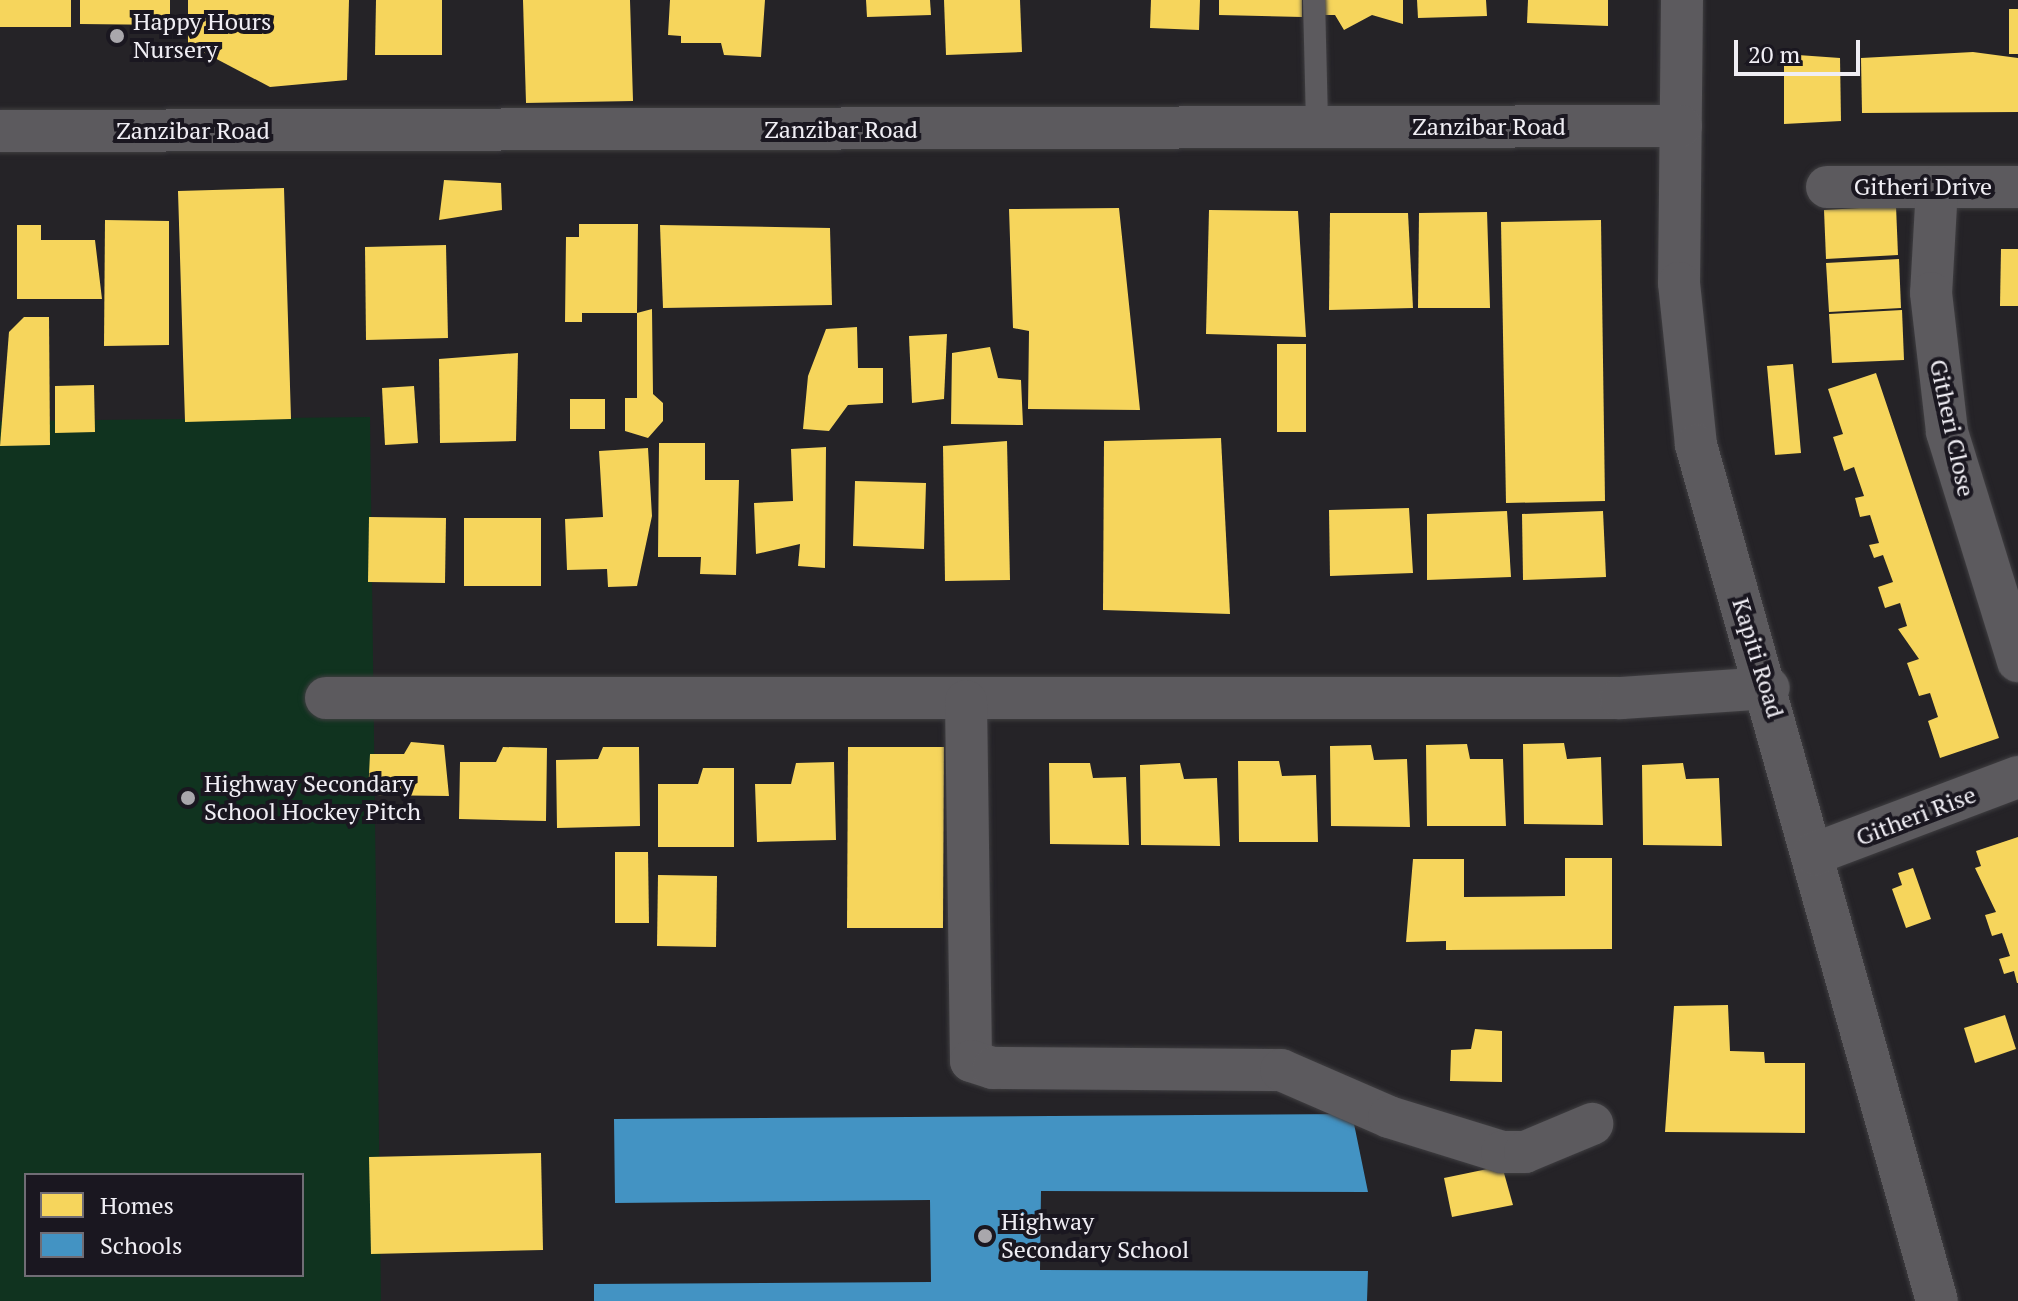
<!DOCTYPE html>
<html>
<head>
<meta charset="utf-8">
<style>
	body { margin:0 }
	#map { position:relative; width:2018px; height:1301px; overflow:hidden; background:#252327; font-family:"PT Serif",serif }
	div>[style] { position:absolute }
	.green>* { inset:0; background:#10331f }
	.homes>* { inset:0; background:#f6d55c }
	.schools>* { inset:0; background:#4393c3 }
	.roads { filter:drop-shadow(0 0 2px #3f3e41) drop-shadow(0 0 2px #3f3e41) }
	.service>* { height:22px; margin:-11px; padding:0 11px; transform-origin:11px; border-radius:11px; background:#5c5a5e }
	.minor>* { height:42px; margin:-21px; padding:0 21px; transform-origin:21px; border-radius:21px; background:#5c5a5e }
	.dots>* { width:22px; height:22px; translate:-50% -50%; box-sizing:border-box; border:4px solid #1a1720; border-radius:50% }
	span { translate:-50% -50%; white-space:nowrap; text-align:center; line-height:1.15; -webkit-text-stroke:8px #1a1720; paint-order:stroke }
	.poi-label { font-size:24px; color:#f0eef4 }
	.left { translate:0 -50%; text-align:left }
	.street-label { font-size:24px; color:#f0eef4 }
	.legend { position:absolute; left:24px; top:1173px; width:280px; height:104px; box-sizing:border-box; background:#1a1720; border:2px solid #706d75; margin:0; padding:10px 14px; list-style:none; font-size:24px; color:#f0eef4 }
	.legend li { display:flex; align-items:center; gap:16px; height:40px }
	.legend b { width:40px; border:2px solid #706d75 }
	.scale { position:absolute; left:1734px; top:40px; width:126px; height:36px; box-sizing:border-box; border:4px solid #f0eef4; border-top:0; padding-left:10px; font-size:24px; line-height:28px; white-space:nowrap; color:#f0eef4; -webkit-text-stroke:6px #1a1720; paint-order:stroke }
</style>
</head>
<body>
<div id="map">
	<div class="green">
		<div style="clip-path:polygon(evenodd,370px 417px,381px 1301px,0 1301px,0 421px,370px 417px,26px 1175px,302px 1175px,302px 1275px,26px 1275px,26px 1175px)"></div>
	</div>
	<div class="homes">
		<div style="clip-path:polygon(0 0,71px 0,71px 27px,0 27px)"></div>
		<div style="clip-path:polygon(80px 0,170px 0,170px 25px,80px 24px)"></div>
		<div style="clip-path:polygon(188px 0,349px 0,347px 80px,270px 87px,188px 44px)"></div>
		<div style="clip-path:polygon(376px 0,442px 0,442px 55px,375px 55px)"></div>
		<div style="clip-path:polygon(523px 0,630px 0,633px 101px,526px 103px)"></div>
		<div style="clip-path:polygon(670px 0,765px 0,761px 57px,724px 55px,721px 43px,681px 43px,681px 36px,668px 35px)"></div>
		<div style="clip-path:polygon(866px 0,930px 0,931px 15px,867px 17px)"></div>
		<div style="clip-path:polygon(944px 0,1020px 0,1022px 52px,946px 55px)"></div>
		<div style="clip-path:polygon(1151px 0,1200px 0,1199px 30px,1150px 28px)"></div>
		<div style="clip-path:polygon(1219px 0,1302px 0,1302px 17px,1219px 15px)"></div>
		<div style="clip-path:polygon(1320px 0,1403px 0,1403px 24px,1372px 15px,1344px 30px,1335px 15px,1320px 15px)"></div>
		<div style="clip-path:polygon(1417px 0,1486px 0,1487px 16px,1418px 18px)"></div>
		<div style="clip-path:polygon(1528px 0,1608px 0,1608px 26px,1527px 23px)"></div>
		<div style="clip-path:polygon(2009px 9px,2018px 9px,2018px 54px,2009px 54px)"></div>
		<div style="clip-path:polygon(1973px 52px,2018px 58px,2018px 112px,1862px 113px,1861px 58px)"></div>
		<div style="clip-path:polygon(1784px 54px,1840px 58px,1841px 121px,1784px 124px)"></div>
		<div style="clip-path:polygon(444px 180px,501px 183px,502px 210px,439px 220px)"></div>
		<div style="clip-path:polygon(284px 188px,291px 419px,185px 422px,178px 191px)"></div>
		<div style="clip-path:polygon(1896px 206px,1898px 255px,1826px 259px,1824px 210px)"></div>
		<div style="clip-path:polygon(1119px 208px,1140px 410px,1028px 409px,1029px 331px,1013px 328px,1009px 209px)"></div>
		<div style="clip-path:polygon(1209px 210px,1298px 211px,1306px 337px,1206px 334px)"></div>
		<div style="clip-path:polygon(1487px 212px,1490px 308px,1418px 308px,1419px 213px)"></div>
		<div style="clip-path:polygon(1330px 213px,1408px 213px,1413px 308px,1329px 310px)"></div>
		<div style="clip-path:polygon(105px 220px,169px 221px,169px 345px,104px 346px)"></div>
		<div style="clip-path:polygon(1601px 220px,1605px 501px,1506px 503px,1501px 222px)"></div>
		<div style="clip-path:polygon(579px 224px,638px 224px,637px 313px,582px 313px,582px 322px,565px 322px,566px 237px,579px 237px)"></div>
		<div style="clip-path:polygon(17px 225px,41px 225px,41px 240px,95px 240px,102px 299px,17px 299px)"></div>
		<div style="clip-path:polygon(660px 225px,830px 228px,832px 305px,663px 308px)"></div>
		<div style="clip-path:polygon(446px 245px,448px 338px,366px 340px,365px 247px)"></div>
		<div style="clip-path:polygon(2001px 249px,2018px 249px,2018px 306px,2000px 306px)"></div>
		<div style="clip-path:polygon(1899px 259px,1901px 308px,1829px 312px,1826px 263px)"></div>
		<div style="clip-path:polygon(652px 309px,653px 394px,663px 403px,663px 421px,648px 438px,625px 431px,625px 398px,637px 398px,637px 313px)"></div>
		<div style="clip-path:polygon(1902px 310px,1904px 360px,1832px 363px,1829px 314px)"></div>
		<div style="clip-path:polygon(24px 317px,49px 317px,50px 445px,0 446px,9px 332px)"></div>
		<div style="clip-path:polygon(857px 327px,858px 368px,883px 368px,883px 403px,848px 405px,829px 431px,803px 429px,808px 376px,826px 329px)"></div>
		<div style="clip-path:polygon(947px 334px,944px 399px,912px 403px,909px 336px)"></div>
		<div style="clip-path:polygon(1277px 344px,1306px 344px,1306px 432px,1277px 432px)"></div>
		<div style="clip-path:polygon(990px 347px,998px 378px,1021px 380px,1023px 425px,951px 424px,952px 353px)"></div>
		<div style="clip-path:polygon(518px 353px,516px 441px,440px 443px,439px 359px)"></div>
		<div style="clip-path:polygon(1793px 364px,1801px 453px,1775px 455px,1767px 366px)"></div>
		<div style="clip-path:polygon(1876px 373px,1999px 738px,1940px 758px,1928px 721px,1938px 717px,1930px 693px,1919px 696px,1907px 663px,1919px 659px,1898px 629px,1907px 626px,1900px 603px,1885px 608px,1878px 587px,1893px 582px,1883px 555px,1874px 558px,1869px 545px,1879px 543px,1870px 515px,1860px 517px,1855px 498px,1864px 496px,1854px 467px,1844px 471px,1833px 437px,1843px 434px,1828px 389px)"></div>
		<div style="clip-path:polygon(94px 385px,95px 432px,55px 433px,55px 386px)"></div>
		<div style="clip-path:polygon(414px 386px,418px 443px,385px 445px,382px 388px)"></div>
		<div style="clip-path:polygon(570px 399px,605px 399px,605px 429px,570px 429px)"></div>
		<div style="clip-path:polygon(1221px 438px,1230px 614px,1103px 610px,1104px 441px)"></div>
		<div style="clip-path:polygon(1007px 441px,1010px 580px,945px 581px,943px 446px)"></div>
		<div style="clip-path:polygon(659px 443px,705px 443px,705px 480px,739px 480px,736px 575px,700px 574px,701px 557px,658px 557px)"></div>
		<div style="clip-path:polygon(826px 447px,825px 568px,798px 566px,800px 544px,756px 554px,754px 503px,793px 501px,791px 449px)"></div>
		<div style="clip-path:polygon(648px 448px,652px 516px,637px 586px,608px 587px,607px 569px,567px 570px,565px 519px,603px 517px,599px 451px)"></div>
		<div style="clip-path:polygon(855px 481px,926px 483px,924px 549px,853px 546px)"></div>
		<div style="clip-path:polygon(1409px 508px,1413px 573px,1330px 576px,1329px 510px)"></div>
		<div style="clip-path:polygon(1507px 511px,1511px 577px,1427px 580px,1427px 514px)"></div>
		<div style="clip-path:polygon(1603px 511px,1606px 577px,1523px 580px,1522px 514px)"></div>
		<div style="clip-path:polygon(369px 517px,446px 518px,445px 583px,368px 582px)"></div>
		<div style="clip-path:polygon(464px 518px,541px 518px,541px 586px,464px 586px)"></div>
		<div style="clip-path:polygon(411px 742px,444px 745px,449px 796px,368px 795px,370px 754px,404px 754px)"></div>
		<div style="clip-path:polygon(1564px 743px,1567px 759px,1601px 757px,1603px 825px,1524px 824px,1523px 744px)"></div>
		<div style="clip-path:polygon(1467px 744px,1470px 759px,1503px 759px,1506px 826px,1427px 826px,1426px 745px)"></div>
		<div style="clip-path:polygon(1371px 745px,1374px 760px,1407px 759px,1410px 827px,1331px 826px,1330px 746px)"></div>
		<div style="clip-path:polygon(503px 747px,547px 748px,546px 821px,459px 819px,460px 762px,496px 762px)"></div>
		<div style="clip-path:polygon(603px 747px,639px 747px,640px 826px,557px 828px,556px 760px,598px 759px)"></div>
		<div style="clip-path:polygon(848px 747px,944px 747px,943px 928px,847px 928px)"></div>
		<div style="clip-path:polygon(1238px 761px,1279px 761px,1282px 776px,1316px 775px,1318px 842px,1239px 842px)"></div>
		<div style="clip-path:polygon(834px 762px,836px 840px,757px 842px,755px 784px,791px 784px,796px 763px)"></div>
		<div style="clip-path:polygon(1049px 763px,1090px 763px,1093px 778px,1126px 777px,1129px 845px,1050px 844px)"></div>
		<div style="clip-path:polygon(1180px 763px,1184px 779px,1217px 778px,1220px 846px,1141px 845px,1140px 765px)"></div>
		<div style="clip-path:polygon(1683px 763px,1686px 779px,1719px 778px,1722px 846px,1643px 845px,1642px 765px)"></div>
		<div style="clip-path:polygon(703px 768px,734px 768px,734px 847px,658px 847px,658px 784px,698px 784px)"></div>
		<div style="clip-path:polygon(2018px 837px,2018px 983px,2017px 983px,2014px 971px,2004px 974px,1999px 959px,2010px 956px,2002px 933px,1992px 936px,1985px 915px,1996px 912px,1975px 868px,1981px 866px,1976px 851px)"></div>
		<div style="clip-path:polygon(615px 852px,648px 852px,649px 923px,615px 923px)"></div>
		<div style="clip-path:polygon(1565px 858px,1612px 858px,1612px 949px,1446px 950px,1446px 941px,1406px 942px,1413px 859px,1464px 859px,1464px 897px,1565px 896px)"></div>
		<div style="clip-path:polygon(1913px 868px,1931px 919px,1906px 928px,1892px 889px,1902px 885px,1898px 873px)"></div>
		<div style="clip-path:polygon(658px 875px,717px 876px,716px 947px,657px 946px)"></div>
		<div style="clip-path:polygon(1728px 1005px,1730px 1051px,1764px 1052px,1765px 1063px,1805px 1063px,1805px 1133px,1665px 1132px,1674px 1006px)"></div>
		<div style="clip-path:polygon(2005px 1015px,2016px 1049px,1975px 1063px,1964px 1028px)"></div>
		<div style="clip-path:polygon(1475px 1029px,1502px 1031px,1502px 1082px,1450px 1081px,1451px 1050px,1471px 1049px)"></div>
		<div style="clip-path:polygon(541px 1153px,543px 1250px,371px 1254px,369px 1157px)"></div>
		<div style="clip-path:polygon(1502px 1166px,1513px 1205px,1452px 1217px,1444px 1178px)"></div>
	</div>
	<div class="schools">
		<div style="clip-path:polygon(1352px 1114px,1368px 1192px,1041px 1191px,1040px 1270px,1368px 1271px,1367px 1301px,594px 1301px,594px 1284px,931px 1282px,930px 1200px,615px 1203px,614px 1119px)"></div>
	</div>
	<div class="roads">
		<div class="service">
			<div style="left:1314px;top:0;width:127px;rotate:88.6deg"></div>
		</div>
		<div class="minor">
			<div style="left:1682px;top:0;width:283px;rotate:90.6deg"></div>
			<div style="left:1679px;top:283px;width:163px;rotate:84deg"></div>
			<div style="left:1696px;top:445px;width:889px;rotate:74.28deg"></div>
			<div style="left:0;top:131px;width:1681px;rotate:-0.17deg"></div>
			<div style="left:1827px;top:187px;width:191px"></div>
			<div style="left:1937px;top:187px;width:106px;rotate:93.2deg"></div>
			<div style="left:1931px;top:293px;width:140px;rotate:83.4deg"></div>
			<div style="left:1947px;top:432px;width:240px;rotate:72.8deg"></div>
			<div style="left:326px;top:698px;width:1295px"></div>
			<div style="left:1621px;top:698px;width:148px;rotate:-3.9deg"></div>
			<div style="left:966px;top:701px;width:360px;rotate:89.2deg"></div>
			<div style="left:971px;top:1061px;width:23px;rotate:18deg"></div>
			<div style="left:993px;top:1068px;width:288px;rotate:0.4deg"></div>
			<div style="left:1281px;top:1070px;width:118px;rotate:23.5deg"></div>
			<div style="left:1389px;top:1117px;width:118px;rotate:17.2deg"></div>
			<div style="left:1502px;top:1152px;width:23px"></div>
			<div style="left:1525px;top:1152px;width:73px;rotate:-22.7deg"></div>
			<div style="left:1814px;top:854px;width:218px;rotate:-20.7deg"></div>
		</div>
	</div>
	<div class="dots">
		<div style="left:117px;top:36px;background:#a9a7ac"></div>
		<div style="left:188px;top:798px;background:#a9a7ac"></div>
		<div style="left:985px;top:1236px;background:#a9a7ac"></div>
	</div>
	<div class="poi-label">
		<span class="left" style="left:133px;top:36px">Happy Hours<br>Nursery</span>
		<span class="left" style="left:204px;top:798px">Highway Secondary<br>School Hockey Pitch</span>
		<span class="left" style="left:1001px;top:1236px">Highway<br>Secondary School</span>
	</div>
	<div class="street-label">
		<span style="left:1489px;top:127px">Zanzibar Road</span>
		<span style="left:841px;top:130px">Zanzibar Road</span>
		<span style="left:193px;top:131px">Zanzibar Road</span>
		<span style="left:1923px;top:187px">Githeri Drive</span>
		<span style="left:1952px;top:428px;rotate:78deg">Githeri Close</span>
		<span style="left:1758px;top:658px;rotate:73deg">Kapiti Road</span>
		<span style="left:1916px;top:816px;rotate:-21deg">Githeri Rise</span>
	</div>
	<ul class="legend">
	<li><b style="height:22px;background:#f6d55c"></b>Homes</li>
	<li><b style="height:22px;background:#4393c3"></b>Schools</li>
	</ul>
	<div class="scale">20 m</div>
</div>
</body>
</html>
